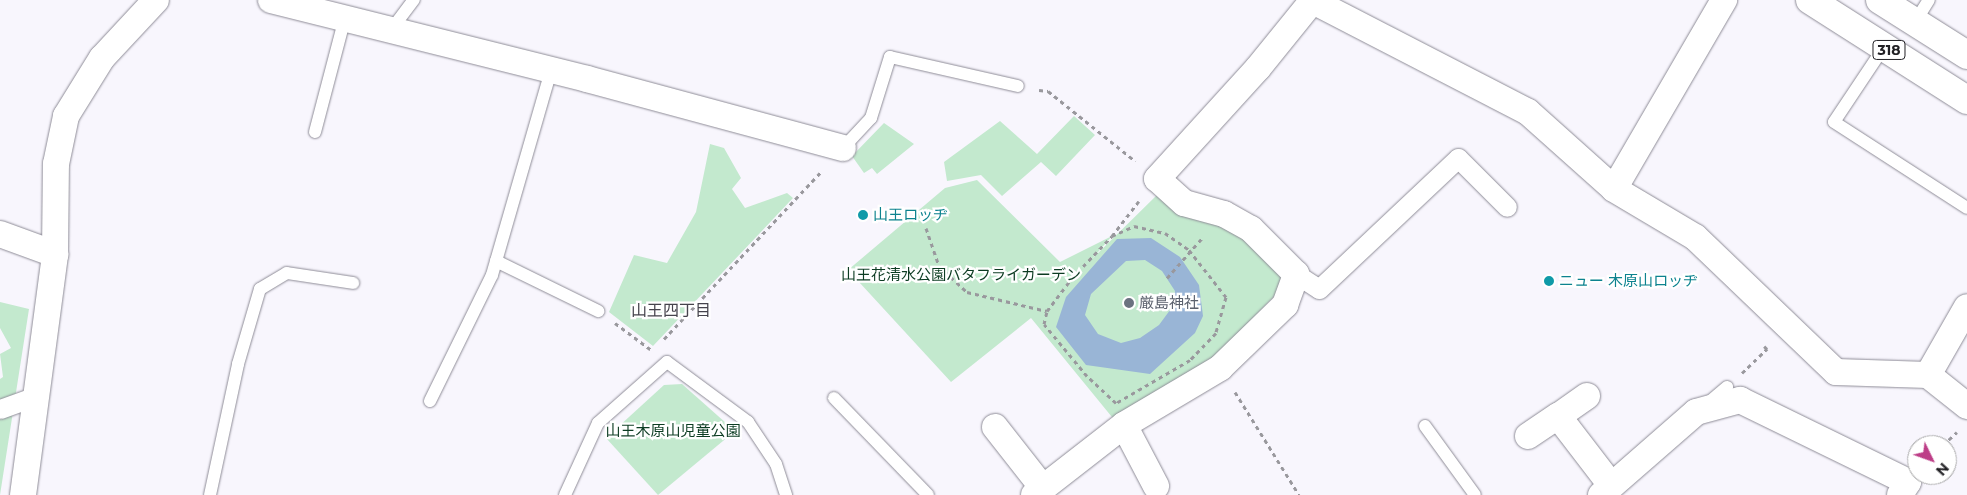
<!DOCTYPE html>
<html>
<head>
<meta charset="utf-8">
<style>
	body { margin:0 }
	#map { position:relative; width:1967px; height:495px; overflow:hidden; background:#f8f6fd; font-family:Montserrat,"Noto Sans JP",sans-serif }
	div>[style] { position:absolute }
	.green>* { inset:0; background:#c3e9ce }
	.water>* { inset:0; background:#99b5d6 }
	.path>* { height:3px; margin-top:-1.5px; transform-origin:0; background:repeating-linear-gradient(90deg,#99989d 0 4px,transparent 0 8px) }
	.roads { filter:drop-shadow(0 0 1px #8e8c97) drop-shadow(0 0 1px #8e8c97) }
	.service>* { height:12px; margin:-6px; padding:0 6px; transform-origin:6px; border-radius:6px; background:#fff }
	.pedestrian>* { height:19px; margin:-9.5px; padding:0 9.5px; transform-origin:9.5px; border-radius:9.5px; background:#fff }
	.minor>* { height:26px; margin:-13px; padding:0 13px; transform-origin:13px; border-radius:13px; background:#fff }
	.primary>* { height:28px; margin:-14px; padding:0 14px; transform-origin:14px; border-radius:14px; background:#fff }
	.dots>* { width:14px; height:14px; translate:-50% -50%; box-sizing:border-box; border:2px solid #fff; border-radius:50% }
	span { translate:-50% -50%; white-space:nowrap; text-align:center; line-height:1.15; -webkit-text-stroke:4.5px #fff; paint-order:stroke }
	.shield-label span { padding:1px 4px; background:#fff; border:1px solid; border-radius:4px; -webkit-text-stroke-width:0 }
	.shield-label { font-size:14px; color:#212024; font-weight:700 }
	.culture-label { font-size:15px; color:#0d838f }
	.left { translate:0 -50%; text-align:left }
	.park-label { font-size:15px; color:#0c3c22 }
	.worship-label { font-size:15px; color:#5b616d }
	.neighbourhood-label { font-size:16px; color:#46444d }
	.north { position:absolute; left:1907px; top:435px; width:50px; height:50px; box-sizing:border-box; background:#fff; border:1px solid #a6a6a7; border-radius:50%; rotate:132deg; font-size:14px; font-weight:700; line-height:20px; text-align:center; color:#212024 }
	.north::after { content:''; display:block; margin:auto; width:18px; height:22px; background:#bd3d87; clip-path:polygon(50% 0,100% 100%,50% 72%,0 100%) }
</style>
</head>
<body>
<div id="map">
	<div class="green">
		<div style="clip-path:polygon(1074px 116px,1095px 135px,1056px 176px,1041px 162px,1002px 196px,981px 175px,947px 181px,944px 162px,1000px 121px,1037px 154px)"></div>
		<div style="clip-path:polygon(884px 123px,914px 144px,877px 174px,872px 168px,864px 173px,852px 156px)"></div>
		<div style="clip-path:polygon(710px 144px,724px 148px,741px 178px,732px 189px,745px 208px,787px 193px,793px 198px,653px 346px,609px 312px,634px 255px,667px 263px,696px 212px)"></div>
		<div style="clip-path:polygon(977px 180px,1060px 262px,1112px 236px,1092px 259px,1158px 194px,1239px 230px,1296px 274px,1213px 359px,1116px 422px,1031px 318px,951px 382px,848px 270px,945px 188px)"></div>
		<div style="clip-path:polygon(0 302px,29px 309px,0 495px,0 379px,3px 377px,0 354px,11px 348px,0 328px)"></div>
		<div style="clip-path:polygon(682px 384px,735px 431px,658px 495px,606px 438px,664px 385px)"></div>
	</div>
	<div class="water">
		<div style="clip-path:polygon(evenodd,1151px 238px,1180px 257px,1199px 285px,1203px 316px,1195px 333px,1150px 374px,1086px 365px,1056px 327px,1066px 297px,1117px 239px,1151px 238px,1145px 260px,1162px 271px,1175px 291px,1173px 306px,1159px 325px,1140px 338px,1121px 343px,1098px 334px,1085px 315px,1091px 294px,1126px 261px,1145px 260px)"></div>
	</div>
	<div class="path">
		<div style="left:1039px;top:90px;width:9px;rotate:6deg"></div>
		<div style="left:1048px;top:91px;width:112px;rotate:38.8deg"></div>
		<div style="left:1134px;top:226px;width:32px;rotate:13deg"></div>
		<div style="left:1165px;top:233px;width:29px;rotate:35deg"></div>
		<div style="left:1189px;top:250px;width:60px;rotate:51.8deg"></div>
		<div style="left:1226px;top:297px;width:37px;rotate:106deg"></div>
		<div style="left:1216px;top:333px;width:37px;rotate:134deg"></div>
		<div style="left:1190px;top:360px;width:86px;rotate:149.8deg"></div>
		<div style="left:1116px;top:403px;width:40px;rotate:-137deg"></div>
		<div style="left:1087px;top:376px;width:67px;rotate:-129.6deg"></div>
		<div style="left:1044px;top:324px;width:13px;rotate:-77deg"></div>
		<div style="left:1047px;top:311px;width:41px;rotate:-52.9deg"></div>
		<div style="left:1072px;top:278px;width:58px;rotate:-46.4deg"></div>
		<div style="left:1112px;top:236px;width:24px;rotate:-24deg"></div>
		<div style="left:926px;top:228px;width:40px;rotate:71.1deg"></div>
		<div style="left:939px;top:266px;width:38px;rotate:43deg"></div>
		<div style="left:967px;top:292px;width:82px;rotate:13.4deg"></div>
		<div style="left:1112px;top:236px;width:44px;rotate:-52.4deg"></div>
		<div style="left:1167px;top:278px;width:55px;rotate:-48.7deg"></div>
		<div style="left:615px;top:323px;width:44px;rotate:36.6deg"></div>
		<div style="left:664px;top:339px;width:231px;rotate:-46.8deg"></div>
		<div style="left:1742px;top:373px;width:35px;rotate:-44deg"></div>
		<div style="left:1767px;top:349px;width:4px;rotate:-135deg"></div>
		<div style="left:1235px;top:392px;width:121px;rotate:58.1deg"></div>
		<div style="left:1943px;top:445px;width:19px;rotate:-43deg"></div>
	</div>
	<div class="roads">
		<div class="service">
			<div style="left:1915px;top:22px;width:26px;rotate:-58deg"></div>
			<div style="left:391px;top:30px;width:38px;rotate:-53deg"></div>
			<div style="left:1884px;top:47px;width:90px;rotate:123.7deg"></div>
			<div style="left:1834px;top:122px;width:158px;rotate:32.9deg"></div>
			<div style="left:315px;top:132px;width:118px;rotate:-75.3deg"></div>
			<div style="left:843px;top:148px;width:41px;rotate:-47deg"></div>
			<div style="left:871px;top:118px;width:64px;rotate:-72.7deg"></div>
			<div style="left:890px;top:57px;width:131px;rotate:12.8deg"></div>
			<div style="left:496px;top:261px;width:114px;rotate:26.1deg"></div>
			<div style="left:834px;top:398px;width:135px;rotate:45.9deg"></div>
			<div style="left:430px;top:401px;width:140px;rotate:-63.8deg"></div>
			<div style="left:492px;top:275px;width:213px;rotate:-73.9deg"></div>
			<div style="left:1708px;top:403px;width:25px;rotate:-40deg"></div>
			<div style="left:1425px;top:426px;width:85px;rotate:54.1deg"></div>
			<div style="left:210px;top:495px;width:134px;rotate:-77.9deg"></div>
			<div style="left:238px;top:364px;width:78px;rotate:-73.7deg"></div>
			<div style="left:260px;top:289px;width:31px;rotate:-31deg"></div>
			<div style="left:287px;top:273px;width:67px;rotate:8.6deg"></div>
			<div style="left:565px;top:495px;width:79px;rotate:-65.4deg"></div>
			<div style="left:598px;top:423px;width:92px;rotate:-41.5deg"></div>
			<div style="left:667px;top:362px;width:101px;rotate:36.5deg"></div>
			<div style="left:748px;top:422px;width:50px;rotate:56.3deg"></div>
			<div style="left:776px;top:464px;width:33px;rotate:72deg"></div>
		</div>
		<div class="pedestrian">
			<div style="left:1296px;top:274px;width:27px;rotate:33deg"></div>
			<div style="left:1319px;top:289px;width:191px;rotate:-43.3deg"></div>
			<div style="left:1458px;top:158px;width:69px;rotate:45deg"></div>
			<div style="left:0;top:409px;width:37px;rotate:-20deg"></div>
		</div>
		<div class="minor">
			<div style="left:271px;top:0;width:326px;rotate:14deg"></div>
			<div style="left:587px;top:79px;width:265px;rotate:15.1deg"></div>
			<div style="left:1311px;top:0;width:244px;rotate:27.3deg"></div>
			<div style="left:1528px;top:112px;width:115px;rotate:41.8deg"></div>
			<div style="left:1614px;top:189px;width:94px;rotate:30.7deg"></div>
			<div style="left:1695px;top:237px;width:195px;rotate:43.8deg"></div>
			<div style="left:1836px;top:372px;width:92px;rotate:1.9deg"></div>
			<div style="left:1928px;top:375px;width:50px;rotate:38.5deg"></div>
			<div style="left:1614px;top:189px;width:219px;rotate:-59.8deg"></div>
			<div style="left:0;top:234px;width:59px;rotate:20deg"></div>
			<div style="left:1928px;top:375px;width:78px;rotate:-60.2deg"></div>
			<div style="left:1587px;top:396px;width:35px;rotate:145deg"></div>
			<div style="left:1558px;top:416px;width:87px;rotate:52.5deg"></div>
			<div style="left:1124px;top:425px;width:69px;rotate:62.3deg"></div>
			<div style="left:995px;top:427px;width:76px;rotate:51.9deg"></div>
			<div style="left:1528px;top:436px;width:36px;rotate:-34deg"></div>
			<div style="left:23px;top:495px;width:243px;rotate:-82.4deg"></div>
			<div style="left:55px;top:254px;width:90px;rotate:-89.4deg"></div>
			<div style="left:56px;top:164px;width:49px;rotate:-78.2deg"></div>
			<div style="left:66px;top:116px;width:68px;rotate:-58.2deg"></div>
			<div style="left:102px;top:58px;width:79px;rotate:-47deg"></div>
			<div style="left:1034px;top:495px;width:114px;rotate:-37.9deg"></div>
			<div style="left:1124px;top:425px;width:112px;rotate:-30.7deg"></div>
			<div style="left:1220px;top:368px;width:91px;rotate:-44.1deg"></div>
			<div style="left:1285px;top:305px;width:33px;rotate:-70deg"></div>
			<div style="left:1296px;top:274px;width:64px;rotate:-135deg"></div>
			<div style="left:1251px;top:229px;width:31px;rotate:-151deg"></div>
			<div style="left:1224px;top:214px;width:41px;rotate:-164.6deg"></div>
			<div style="left:1184px;top:203px;width:36px;rotate:-138deg"></div>
			<div style="left:1157px;top:179px;width:150px;rotate:-47.7deg"></div>
			<div style="left:1258px;top:68px;width:87px;rotate:-51deg"></div>
			<div style="left:1601px;top:495px;width:126px;rotate:-41.1deg"></div>
			<div style="left:1696px;top:412px;width:46px;rotate:-15.3deg"></div>
			<div style="left:1740px;top:400px;width:187px;rotate:26deg"></div>
			<div style="left:1908px;top:482px;width:15px;rotate:122deg"></div>
		</div>
		<div class="primary">
			<div style="left:1810px;top:0;width:186px;rotate:32.5deg"></div>
			<div style="left:1880px;top:0;width:103px;rotate:32.3deg"></div>
		</div>
	</div>
	<div class="dots">
		<div style="left:863px;top:215px;background:#0f9aa8"></div>
		<div style="left:1549px;top:281px;background:#0f9aa8"></div>
		<div style="left:1129px;top:303px;background:#6b7280"></div>
	</div>
	<div class="shield-label">
		<span style="left:1889px;top:50px">318</span>
	</div>
	<div class="culture-label">
		<span class="left" style="left:873px;top:215px">山王ロッヂ</span>
		<span class="left" style="left:1559px;top:281px">ニュー 木原山ロッヂ</span>
	</div>
	<div class="park-label">
		<span style="left:961px;top:275px">山王花清水公園バタフライガーデン</span>
		<span style="left:673px;top:431px">山王木原山児童公園</span>
	</div>
	<div class="worship-label">
		<span class="left" style="left:1139px;top:303px">厳島神社</span>
	</div>
	<div class="neighbourhood-label">
		<span style="left:671px;top:311px">山王四丁目</span>
	</div>
	<div class="north">N</div>
</div>
</body>
</html>
